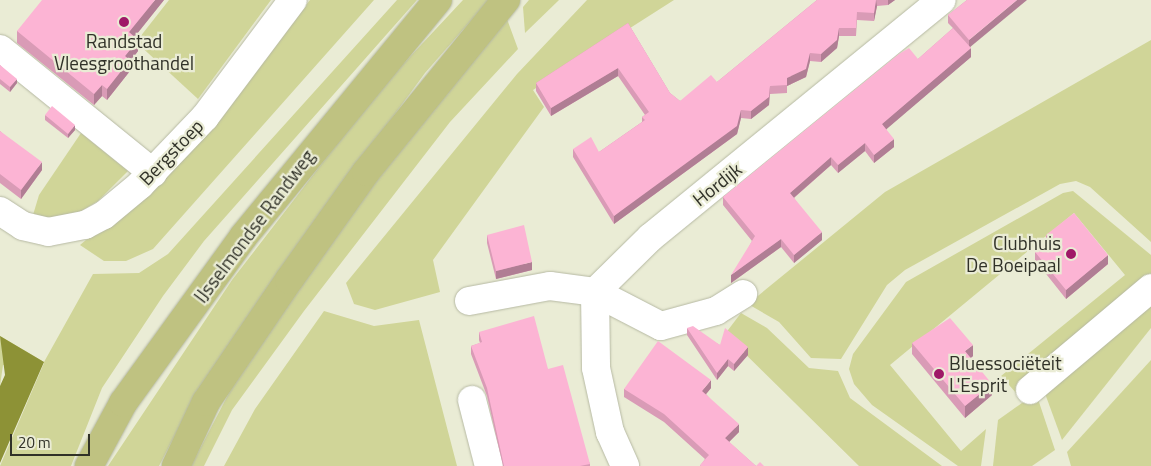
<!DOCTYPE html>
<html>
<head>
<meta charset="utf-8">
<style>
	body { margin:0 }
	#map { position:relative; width:1151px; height:466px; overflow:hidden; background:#eaecd5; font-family:"Titillium Web",sans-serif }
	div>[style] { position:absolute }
	.green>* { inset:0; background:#d0d598 }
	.water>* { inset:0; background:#8d9236 }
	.roads { filter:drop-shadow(0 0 1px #b6b9a3) drop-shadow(0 0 1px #b6b9a3) }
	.minor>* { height:28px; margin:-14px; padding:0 14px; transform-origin:14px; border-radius:14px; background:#fff }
	.major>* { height:28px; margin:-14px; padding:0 14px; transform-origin:14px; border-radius:14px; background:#bfc281 }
	.wall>* { inset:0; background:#d99bb6 }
	.shaded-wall>* { inset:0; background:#b07e94 }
	.building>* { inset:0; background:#fcb4d4 }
	.dots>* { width:14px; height:14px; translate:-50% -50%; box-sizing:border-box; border:2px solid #eaecd5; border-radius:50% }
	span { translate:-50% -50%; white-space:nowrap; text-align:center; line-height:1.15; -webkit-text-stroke:4.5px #eaecd5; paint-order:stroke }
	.poi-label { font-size:19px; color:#303128 }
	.right { translate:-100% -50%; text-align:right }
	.left { translate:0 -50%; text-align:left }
	.street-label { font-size:19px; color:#303128 }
	.scale { position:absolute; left:10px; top:434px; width:80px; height:22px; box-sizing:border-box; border:2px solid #303128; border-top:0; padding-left:6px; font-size:15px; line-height:18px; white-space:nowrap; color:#303128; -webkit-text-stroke:4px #eaecd5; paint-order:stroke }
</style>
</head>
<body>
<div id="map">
	<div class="green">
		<div style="clip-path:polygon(169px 0,271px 0,198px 99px,136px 42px)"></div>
		<div style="clip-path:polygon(310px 0,374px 0,153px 249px,126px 261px,104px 261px,80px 245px,191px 152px)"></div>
		<div style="clip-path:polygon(397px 0,417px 0,204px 241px,163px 296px,102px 388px,71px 466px,0 466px,44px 363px,3px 365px,0 386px,0 336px,44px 362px,93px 274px,139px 273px,168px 254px)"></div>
		<div style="clip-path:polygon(463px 0,489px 0,425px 73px,331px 201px,185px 416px,159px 466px,108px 466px,232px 280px,378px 91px)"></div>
		<div style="clip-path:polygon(529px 0,559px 0,525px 33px,523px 7px)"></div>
		<div style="clip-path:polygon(587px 0,674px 0,533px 90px,544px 107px,433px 260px,440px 292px,375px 310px,354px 304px,346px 283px,517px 74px)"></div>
		<div style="clip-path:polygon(507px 19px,518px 49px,450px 122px,304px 311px,232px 410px,204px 466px,191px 466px,229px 393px,313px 268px,378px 179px)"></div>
		<div style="clip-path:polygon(1151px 40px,1151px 242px,1090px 187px,1076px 181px,1060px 184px,905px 270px,887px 285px,841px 359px,811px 358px,779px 322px,748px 304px,885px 192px)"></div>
		<div style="clip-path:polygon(81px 133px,128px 171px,98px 201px,78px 213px,46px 218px,33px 215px,39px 195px)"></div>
		<div style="clip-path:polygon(1073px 191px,1151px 255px,1151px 280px,1017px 394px,1001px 376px,1125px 275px,1074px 213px,890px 365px,961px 451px,986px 429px,981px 466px,958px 466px,872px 405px,854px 384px,849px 369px,853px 354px,906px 282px,1063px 193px)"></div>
		<div style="clip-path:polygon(1151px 296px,1151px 328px,1062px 440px,1043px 388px)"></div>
		<div style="clip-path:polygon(324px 311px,374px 326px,419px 320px,457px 466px,224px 466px,255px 409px)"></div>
		<div style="clip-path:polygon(741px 313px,767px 328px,809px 368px,838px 371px,850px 398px,942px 466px,859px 466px,725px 334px)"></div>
		<div style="clip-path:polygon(1151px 360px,1151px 466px,1071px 466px,1067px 452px)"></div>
		<div style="clip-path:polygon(1036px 393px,1055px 450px,1032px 466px,993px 466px,998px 420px)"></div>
	</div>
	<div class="water">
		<div style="clip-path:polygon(0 336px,44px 362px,0 463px,0 386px,5px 375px)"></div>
	</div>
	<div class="roads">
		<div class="minor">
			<div style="left:0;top:49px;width:197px;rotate:39deg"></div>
			<div style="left:0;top:211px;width:27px;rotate:33deg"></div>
			<div style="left:23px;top:226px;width:26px;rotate:13deg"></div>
			<div style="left:48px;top:232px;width:38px;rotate:-11deg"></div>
			<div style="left:85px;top:225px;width:21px;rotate:-28deg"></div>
			<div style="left:104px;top:215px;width:47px;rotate:-39.8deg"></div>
			<div style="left:140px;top:185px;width:94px;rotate:-46.3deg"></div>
			<div style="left:205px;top:117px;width:146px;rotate:-53.1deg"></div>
			<div style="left:595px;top:292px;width:78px;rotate:-44.5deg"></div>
			<div style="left:651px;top:237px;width:375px;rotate:-39.2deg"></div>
			<div style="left:595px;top:292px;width:76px;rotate:89.2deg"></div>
			<div style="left:596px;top:368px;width:66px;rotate:77.7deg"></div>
			<div style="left:610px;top:432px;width:37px;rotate:66deg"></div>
			<div style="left:469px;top:301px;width:82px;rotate:-10.5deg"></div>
			<div style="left:550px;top:286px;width:45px;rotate:7.6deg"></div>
			<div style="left:595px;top:292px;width:74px;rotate:27.3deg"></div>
			<div style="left:661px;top:326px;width:57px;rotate:-15.3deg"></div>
			<div style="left:716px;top:311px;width:32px;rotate:-32deg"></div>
			<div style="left:1030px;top:390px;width:158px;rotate:-40.1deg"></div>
			<div style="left:472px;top:400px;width:68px;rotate:75.6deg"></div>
		</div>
		<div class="major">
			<div style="left:89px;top:466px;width:72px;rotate:-61.6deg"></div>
			<div style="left:123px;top:403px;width:205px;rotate:-54.1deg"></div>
			<div style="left:243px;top:237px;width:307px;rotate:-50.6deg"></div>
			<div style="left:176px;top:466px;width:71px;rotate:-64.9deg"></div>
			<div style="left:206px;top:402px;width:148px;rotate:-55.8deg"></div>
			<div style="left:289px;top:280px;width:133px;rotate:-54.5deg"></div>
			<div style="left:366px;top:172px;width:222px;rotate:-50.9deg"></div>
		</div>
	</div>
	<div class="wall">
		<div style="clip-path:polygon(164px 0,134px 37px,138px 51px,130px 62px,130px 71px,107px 100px,102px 96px,94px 105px,17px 43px,17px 31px)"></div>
		<div style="clip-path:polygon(817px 0,895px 0,888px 5px,877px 6px,874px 21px,857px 20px,856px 36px,839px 36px,837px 48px,821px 62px,810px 61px,806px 77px,787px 86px,787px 93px,770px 94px,769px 105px,751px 119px,741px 118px,737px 134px,614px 224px,573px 157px,573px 149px,599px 152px,642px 122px,642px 117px,645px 115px,618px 76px,551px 116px,536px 91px,536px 83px,628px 23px,670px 93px,680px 101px,717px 82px)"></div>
		<div style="clip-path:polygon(967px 0,971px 57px,886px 129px,894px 147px,874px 163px,865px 151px,838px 173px,831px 165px,794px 198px,822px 240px,794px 263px,781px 247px,731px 283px,752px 241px,723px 205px,723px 197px,918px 59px,953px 28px,948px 23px,948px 15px)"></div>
		<div style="clip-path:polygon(0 65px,17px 83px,10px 92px,0 84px)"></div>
		<div style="clip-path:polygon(45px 115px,75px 130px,68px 138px,45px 120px)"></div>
		<div style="clip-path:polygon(0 131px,42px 170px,21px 199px,0 183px)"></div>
		<div style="clip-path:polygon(487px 235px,532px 270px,496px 279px,487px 243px)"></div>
		<div style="clip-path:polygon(1046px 235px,1108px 264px,1066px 299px,1035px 260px,1035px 252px,1046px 242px)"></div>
		<div style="clip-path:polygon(687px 328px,720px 345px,748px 355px,734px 371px,728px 366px,717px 380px,687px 335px)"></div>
		<div style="clip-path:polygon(479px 332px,548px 369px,590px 464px,590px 466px,503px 466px,487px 396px,471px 354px,471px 346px,480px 343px,479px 340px)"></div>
		<div style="clip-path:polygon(912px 343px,973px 356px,971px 358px,992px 395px,965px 418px,912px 354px)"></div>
		<div style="clip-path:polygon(711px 388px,706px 394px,739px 432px,729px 442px,756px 466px,700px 466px,705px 459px,664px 422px,624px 397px,624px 389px)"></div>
	</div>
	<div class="shaded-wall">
		<div style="clip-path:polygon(155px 0,164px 0,129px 44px,129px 32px)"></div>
		<div style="clip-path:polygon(876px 0,877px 6px,874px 21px,874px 13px)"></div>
		<div style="clip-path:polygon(888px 0,895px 0,888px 5px)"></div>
		<div style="clip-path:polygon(1017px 0,1027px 0,969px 48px,969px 40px)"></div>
		<div style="clip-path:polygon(839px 28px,839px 36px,837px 48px,821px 62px,821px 54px)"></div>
		<div style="clip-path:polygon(138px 40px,138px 51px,130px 62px,130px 71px,107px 100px,107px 89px,125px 56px)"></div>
		<div style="clip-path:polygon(971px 48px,971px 57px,882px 133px,882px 124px)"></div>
		<div style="clip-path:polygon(810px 53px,810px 61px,806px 77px,787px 86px,787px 93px,787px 78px)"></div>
		<div style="clip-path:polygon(618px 68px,618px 76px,551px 116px,551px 108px)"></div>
		<div style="clip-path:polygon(17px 79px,17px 83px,10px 92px,10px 87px)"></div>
		<div style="clip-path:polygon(102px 85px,102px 96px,94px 105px,94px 94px)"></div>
		<div style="clip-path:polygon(770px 86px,769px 105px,751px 119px,751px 111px)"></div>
		<div style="clip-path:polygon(741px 110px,741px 118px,737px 134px,614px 224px,614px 216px)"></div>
		<div style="clip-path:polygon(75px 125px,75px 130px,68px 138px,68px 134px)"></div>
		<div style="clip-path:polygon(894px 139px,894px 147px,874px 163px,874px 155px)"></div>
		<div style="clip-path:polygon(865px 143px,865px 151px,838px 173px,838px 165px)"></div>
		<div style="clip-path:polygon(831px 157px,831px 165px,790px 201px,790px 193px)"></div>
		<div style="clip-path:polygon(42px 162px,42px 170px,21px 199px,21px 190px)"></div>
		<div style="clip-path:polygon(822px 232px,822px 240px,794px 263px,794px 255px)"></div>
		<div style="clip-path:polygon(781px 239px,781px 247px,731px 283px,731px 275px)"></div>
		<div style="clip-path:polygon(1108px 255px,1108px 264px,1066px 299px,1066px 290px)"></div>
		<div style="clip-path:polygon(532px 262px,532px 270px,496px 279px,496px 271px)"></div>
		<div style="clip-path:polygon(973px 345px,973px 356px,965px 363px,965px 351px)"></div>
		<div style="clip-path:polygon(748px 347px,748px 355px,734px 371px,734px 364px)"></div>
		<div style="clip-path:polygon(728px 359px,728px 366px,717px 380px,717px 373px)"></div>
		<div style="clip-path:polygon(711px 380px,711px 388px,702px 399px,702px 391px)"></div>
		<div style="clip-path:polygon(992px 384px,992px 395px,965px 418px,965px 406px)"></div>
		<div style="clip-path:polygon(739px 424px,739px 432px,725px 446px,725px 438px)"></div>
	</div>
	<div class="building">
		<div style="clip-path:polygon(42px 0,155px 0,129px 32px,138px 40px,125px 56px,130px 60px,107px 89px,102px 85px,94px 94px,17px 31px)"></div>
		<div style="clip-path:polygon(817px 0,876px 0,874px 13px,857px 12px,856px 28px,839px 28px,837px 40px,821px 54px,810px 53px,806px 69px,787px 78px,787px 85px,770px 86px,769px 97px,751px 111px,741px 110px,737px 126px,614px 216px,573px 149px,591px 137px,599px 152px,645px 120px,642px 117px,649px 112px,618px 68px,551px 108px,536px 83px,628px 23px,670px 93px,680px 101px,711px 75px,717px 82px)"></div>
		<div style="clip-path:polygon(967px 0,1017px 0,969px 40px,948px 15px)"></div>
		<div style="clip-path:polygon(953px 28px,971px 48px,882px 124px,894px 139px,874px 155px,865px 143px,838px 165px,831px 157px,790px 193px,822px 232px,794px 255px,781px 239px,731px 275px,755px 236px,723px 197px,899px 54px,909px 48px,918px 59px)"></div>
		<div style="clip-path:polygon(0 65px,17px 79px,10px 87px,0 79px)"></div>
		<div style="clip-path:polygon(52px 106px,75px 125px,68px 134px,45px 115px)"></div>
		<div style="clip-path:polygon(0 131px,42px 162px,21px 190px,0 174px)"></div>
		<div style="clip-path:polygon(1074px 213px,1108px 255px,1066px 290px,1035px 252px,1050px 239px,1046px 235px)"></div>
		<div style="clip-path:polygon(524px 225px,532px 262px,496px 271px,487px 235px)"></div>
		<div style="clip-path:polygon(534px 316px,548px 369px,563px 365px,590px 464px,580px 466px,504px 466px,487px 388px,471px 346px,482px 342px,479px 332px)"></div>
		<div style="clip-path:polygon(950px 318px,973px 345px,965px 351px,992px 384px,965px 406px,912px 343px)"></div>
		<div style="clip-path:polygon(693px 326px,720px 345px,725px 328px,748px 347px,734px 364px,728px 359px,717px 373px,687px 328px)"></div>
		<div style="clip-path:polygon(658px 341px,711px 380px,702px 391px,739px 424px,725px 438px,756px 466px,701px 466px,700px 465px,709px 455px,664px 414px,624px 389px)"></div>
		<div style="clip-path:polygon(760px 462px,764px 466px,756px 466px)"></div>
	</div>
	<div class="dots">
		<div style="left:124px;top:22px;background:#9f1867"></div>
		<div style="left:1071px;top:254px;background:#9f1867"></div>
		<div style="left:939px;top:374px;background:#9f1867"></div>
	</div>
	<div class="poi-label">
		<span style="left:124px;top:52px">Randstad<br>Vleesgroothandel</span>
		<span class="right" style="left:1061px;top:254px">Clubhuis<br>De Boeipaal</span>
		<span class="left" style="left:949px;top:374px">Bluessociëteit<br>L'Esprit</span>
	</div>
	<div class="street-label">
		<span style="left:171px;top:152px;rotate:-46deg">Bergstoep</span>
		<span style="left:717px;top:184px;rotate:-39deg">Hordijk</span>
		<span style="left:254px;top:226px;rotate:-53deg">IJsselmondse Randweg</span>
	</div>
	<div class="scale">20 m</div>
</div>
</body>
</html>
